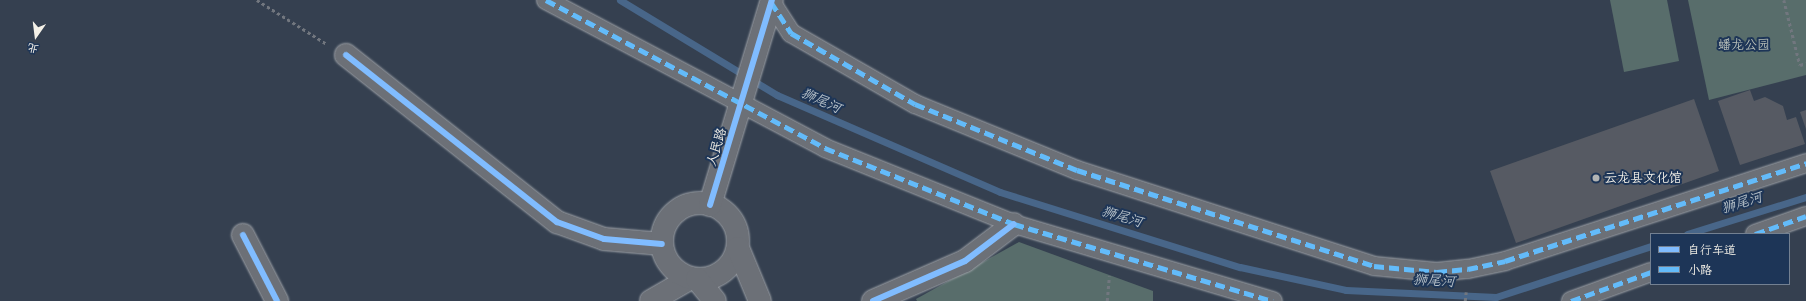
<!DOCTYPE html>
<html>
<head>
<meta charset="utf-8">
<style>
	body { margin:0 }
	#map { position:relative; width:1806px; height:301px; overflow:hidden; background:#354050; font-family:"Comic Neue","LXGW WenKai TC",sans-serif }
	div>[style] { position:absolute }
	.green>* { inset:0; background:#586d6b }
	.stream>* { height:7px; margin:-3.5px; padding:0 3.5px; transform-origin:3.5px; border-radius:3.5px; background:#486689 }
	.building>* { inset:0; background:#565a63 }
	.path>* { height:2.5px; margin-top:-1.25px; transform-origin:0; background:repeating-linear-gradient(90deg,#72777f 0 3px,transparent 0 6px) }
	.roads { filter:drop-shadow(0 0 1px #9ca0a6) drop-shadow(0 0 1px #9ca0a6) }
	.pedestrian>* { height:18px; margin:-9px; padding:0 9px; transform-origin:9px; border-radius:9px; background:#6c7077 }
	.minor>* { height:22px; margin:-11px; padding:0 11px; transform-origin:11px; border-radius:11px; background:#6c7077 }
	.tertiary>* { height:22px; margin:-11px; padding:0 11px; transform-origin:11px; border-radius:11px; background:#6c7077 }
	.tertiary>.ring { margin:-11px; padding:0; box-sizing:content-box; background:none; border:22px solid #6c7077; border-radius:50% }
	.quiet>* { height:5px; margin-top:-2.5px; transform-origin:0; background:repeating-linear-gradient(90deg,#63bbfa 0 10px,transparent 0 15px) }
	.cycleway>* { height:6px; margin:-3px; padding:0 3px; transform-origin:3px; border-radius:3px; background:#80bcff }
	.dots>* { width:11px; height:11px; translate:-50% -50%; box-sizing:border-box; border:2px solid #1d3557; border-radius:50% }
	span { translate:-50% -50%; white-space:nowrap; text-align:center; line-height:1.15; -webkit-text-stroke:4px #1d3557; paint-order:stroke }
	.park-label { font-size:13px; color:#b8bfb8 }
	.street-label { font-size:13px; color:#f4f1e8 }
	.poi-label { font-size:13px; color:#f4f1e8 }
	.left { translate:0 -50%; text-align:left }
	.water-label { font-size:14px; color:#b8c2c9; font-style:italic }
	.legend { position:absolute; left:1650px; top:233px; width:140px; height:52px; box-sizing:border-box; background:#1d3557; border:1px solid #738091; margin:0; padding:5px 7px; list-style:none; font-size:12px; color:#f4f1e8 }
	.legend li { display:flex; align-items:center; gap:8px; height:20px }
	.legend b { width:20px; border:1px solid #738091 }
	.north { position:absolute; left:16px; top:16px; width:40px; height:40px; -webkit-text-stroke:3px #1d3557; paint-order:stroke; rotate:194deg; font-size:11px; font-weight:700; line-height:16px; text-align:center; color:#f4f1e8 }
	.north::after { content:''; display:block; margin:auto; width:14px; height:18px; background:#f4f1e8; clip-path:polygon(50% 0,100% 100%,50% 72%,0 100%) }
</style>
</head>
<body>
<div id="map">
	<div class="green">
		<div style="clip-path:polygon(1610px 0,1667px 0,1679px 61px,1624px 72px)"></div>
		<div style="clip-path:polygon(1688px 0,1806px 0,1806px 75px,1709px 100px)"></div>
		<div style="clip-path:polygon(1019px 242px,1153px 291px,1153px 301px,917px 301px,916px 299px)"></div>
	</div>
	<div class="stream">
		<div style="left:620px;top:0;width:184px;rotate:31.2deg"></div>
		<div style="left:777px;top:95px;width:243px;rotate:23.5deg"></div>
		<div style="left:1000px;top:192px;width:251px;rotate:17.4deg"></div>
		<div style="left:1240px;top:267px;width:108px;rotate:12.2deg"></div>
		<div style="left:1346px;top:290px;width:150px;rotate:2.7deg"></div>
		<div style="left:1496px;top:297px;width:163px;rotate:-18.2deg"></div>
		<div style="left:1687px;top:234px;width:125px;rotate:-17.3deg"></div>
	</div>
	<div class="building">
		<div style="clip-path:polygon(1750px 90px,1754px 101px,1765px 97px,1783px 106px,1787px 120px,1796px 117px,1805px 144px,1740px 165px,1718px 101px)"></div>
		<div style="clip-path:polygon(1694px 99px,1719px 171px,1516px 243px,1490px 171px)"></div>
		<div style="clip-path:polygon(1806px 110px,1806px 129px,1800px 112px)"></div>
	</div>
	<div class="path">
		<div style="left:257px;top:0;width:83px;rotate:32.2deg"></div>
		<div style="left:1784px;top:0;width:67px;rotate:76.2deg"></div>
		<div style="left:1800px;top:65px;width:6px;rotate:-18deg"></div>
		<div style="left:1107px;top:301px;width:25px;rotate:-85deg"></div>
		<div style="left:1465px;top:301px;width:9px;rotate:-84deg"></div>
	</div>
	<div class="roads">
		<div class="pedestrian">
			<div style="left:546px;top:0;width:316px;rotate:27.9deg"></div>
			<div style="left:825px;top:148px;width:204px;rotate:21.9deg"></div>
			<div style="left:1014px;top:224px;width:270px;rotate:16.6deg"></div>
			<div style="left:771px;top:2px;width:37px;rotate:57deg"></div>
			<div style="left:791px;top:33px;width:143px;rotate:29.8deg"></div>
			<div style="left:915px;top:104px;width:175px;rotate:22.2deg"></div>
			<div style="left:1077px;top:170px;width:312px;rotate:17.9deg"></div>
			<div style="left:1374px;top:266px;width:63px;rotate:5.4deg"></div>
			<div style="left:1437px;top:272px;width:31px;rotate:-6deg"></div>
			<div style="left:1468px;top:269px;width:38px;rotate:-12deg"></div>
			<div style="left:1505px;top:261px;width:317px;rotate:-18deg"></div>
			<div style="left:1755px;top:234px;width:54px;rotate:-19.4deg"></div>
			<div style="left:1571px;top:301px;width:85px;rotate:-19.9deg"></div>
		</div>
		<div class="minor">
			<div style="left:346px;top:55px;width:269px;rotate:38.4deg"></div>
			<div style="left:557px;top:222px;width:50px;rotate:19.9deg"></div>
			<div style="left:604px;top:239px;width:58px;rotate:4.9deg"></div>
			<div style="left:243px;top:235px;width:74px;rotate:62.7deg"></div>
			<div style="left:651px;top:301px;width:46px;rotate:-29.9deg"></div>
			<div style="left:873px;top:301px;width:100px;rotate:-23.5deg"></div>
			<div style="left:965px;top:261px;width:61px;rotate:-37.1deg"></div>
		</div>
		<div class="tertiary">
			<div class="ring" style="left:662px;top:203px;width:54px;height:54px"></div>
			<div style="left:710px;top:205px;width:214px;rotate:-73.2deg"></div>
			<div style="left:738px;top:248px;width:57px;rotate:67.5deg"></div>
			<div style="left:697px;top:279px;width:28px;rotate:51deg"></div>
		</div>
	</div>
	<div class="quiet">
		<div style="left:546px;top:0;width:316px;rotate:27.9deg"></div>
		<div style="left:825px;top:148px;width:204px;rotate:21.9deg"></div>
		<div style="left:1014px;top:224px;width:270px;rotate:16.6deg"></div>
		<div style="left:771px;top:2px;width:37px;rotate:57deg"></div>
		<div style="left:791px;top:33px;width:143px;rotate:29.8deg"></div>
		<div style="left:915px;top:104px;width:175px;rotate:22.2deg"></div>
		<div style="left:1077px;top:170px;width:312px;rotate:17.9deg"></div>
		<div style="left:1374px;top:266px;width:63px;rotate:5.4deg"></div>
		<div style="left:1437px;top:272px;width:31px;rotate:-6deg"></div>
		<div style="left:1468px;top:269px;width:38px;rotate:-12deg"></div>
		<div style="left:1505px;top:261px;width:317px;rotate:-18deg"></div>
		<div style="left:1755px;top:234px;width:54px;rotate:-19.4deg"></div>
		<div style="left:1571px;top:301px;width:85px;rotate:-19.9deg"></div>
	</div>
	<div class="cycleway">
		<div style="left:346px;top:55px;width:269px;rotate:38.4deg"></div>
		<div style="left:557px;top:222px;width:50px;rotate:19.9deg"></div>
		<div style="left:604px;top:239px;width:58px;rotate:4.9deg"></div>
		<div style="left:710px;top:205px;width:214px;rotate:-73.2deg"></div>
		<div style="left:243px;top:235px;width:74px;rotate:62.7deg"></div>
		<div style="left:873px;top:301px;width:100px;rotate:-23.5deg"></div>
		<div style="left:965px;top:261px;width:61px;rotate:-37.1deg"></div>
	</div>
	<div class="dots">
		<div style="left:1596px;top:178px;background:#b1b3b3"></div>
	</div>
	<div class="park-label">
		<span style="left:1744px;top:45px">蟠龙公园</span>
	</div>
	<div class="street-label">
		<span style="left:717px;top:147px;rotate:-73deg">人民路</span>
	</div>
	<div class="poi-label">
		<span class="left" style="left:1604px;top:178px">云龙县文化馆</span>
	</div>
	<div class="water-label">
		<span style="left:821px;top:101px;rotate:24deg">狮尾河</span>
		<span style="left:1742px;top:203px;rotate:-17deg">狮尾河</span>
		<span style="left:1122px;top:217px;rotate:17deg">狮尾河</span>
		<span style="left:1434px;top:281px;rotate:3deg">狮尾河</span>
	</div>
	<ul class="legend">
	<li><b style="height:5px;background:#80bcff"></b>自行车道</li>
	<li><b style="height:5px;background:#63bbfa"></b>小路</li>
	</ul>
	<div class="north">北</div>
</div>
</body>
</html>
